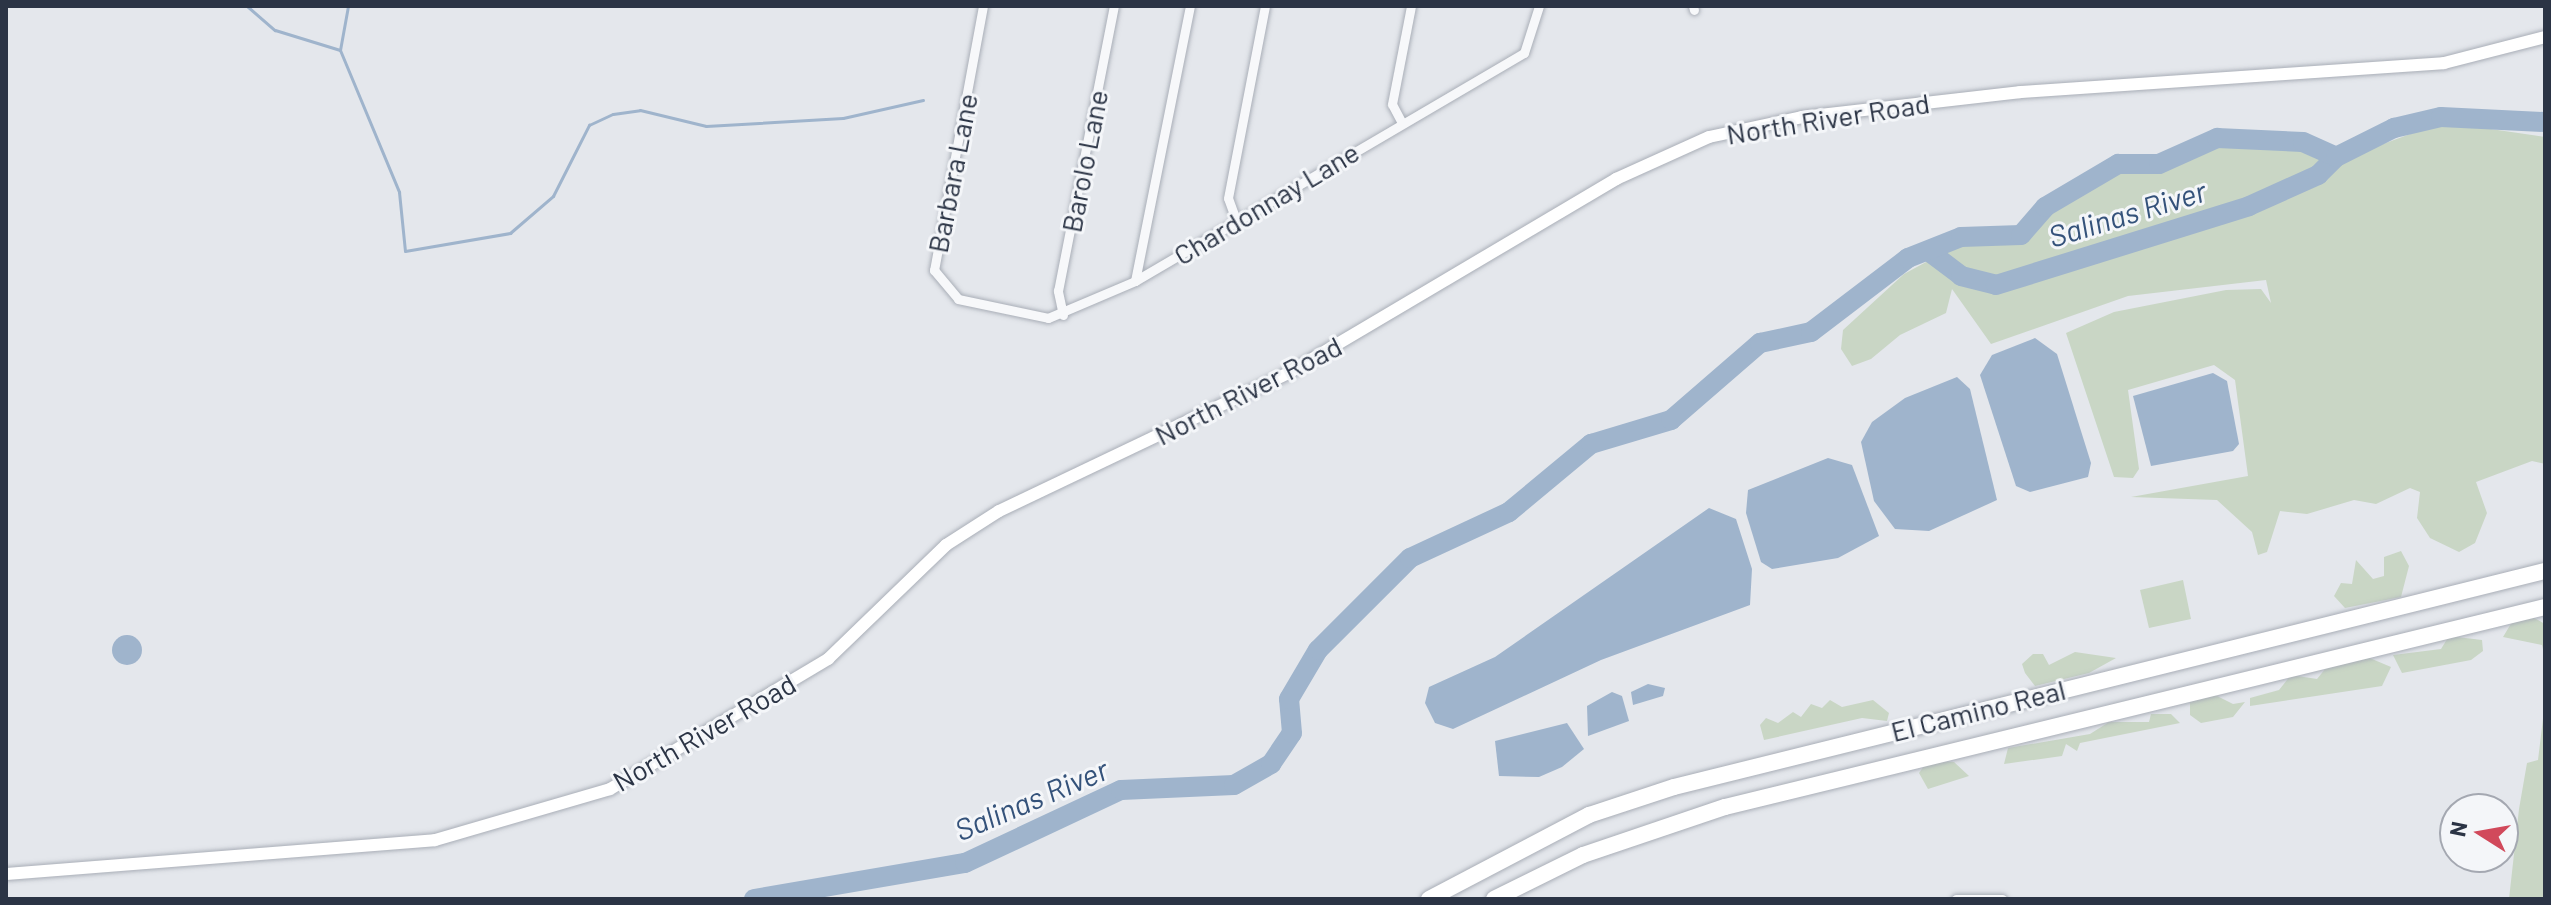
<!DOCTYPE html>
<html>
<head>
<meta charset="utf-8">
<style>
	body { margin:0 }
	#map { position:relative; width:2551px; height:905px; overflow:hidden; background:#e4e7ec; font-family:Barlow,sans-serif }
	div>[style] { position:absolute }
	.green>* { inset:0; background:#c9d6c5 }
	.water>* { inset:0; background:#9fb4cc }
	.round { border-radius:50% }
	.stream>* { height:3px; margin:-1.5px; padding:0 1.5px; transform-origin:1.5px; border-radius:1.5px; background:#9fb4cc }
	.river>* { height:20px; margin:-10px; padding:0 10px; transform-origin:10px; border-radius:10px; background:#9fb4cc }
	.roads { filter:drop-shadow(0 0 2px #a9aeb7) drop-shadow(0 0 2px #a9aeb7) }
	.minor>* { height:9px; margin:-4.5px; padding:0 4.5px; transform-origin:4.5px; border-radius:4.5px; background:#f7f8fa }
	.secondary>* { height:12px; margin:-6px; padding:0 6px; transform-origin:6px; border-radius:6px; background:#fff }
	.motorway>* { height:16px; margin:-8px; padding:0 8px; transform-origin:8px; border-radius:8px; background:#fff }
	span { translate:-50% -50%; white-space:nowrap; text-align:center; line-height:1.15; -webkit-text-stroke:6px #f4f6f9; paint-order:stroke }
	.street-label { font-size:28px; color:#2b3445 }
	.water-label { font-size:30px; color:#34527a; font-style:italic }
	.frame { position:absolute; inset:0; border:8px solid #2b3445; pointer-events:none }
	.north { position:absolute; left:2439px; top:793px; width:80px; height:80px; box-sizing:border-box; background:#f4f6f9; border:2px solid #a4a8b1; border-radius:50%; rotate:281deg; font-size:22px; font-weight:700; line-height:32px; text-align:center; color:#2b3445 }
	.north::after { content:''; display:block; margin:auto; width:28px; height:36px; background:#d1495b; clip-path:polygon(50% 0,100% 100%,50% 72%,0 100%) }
</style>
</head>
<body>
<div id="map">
	<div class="green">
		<div style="clip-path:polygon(2443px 122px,2545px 137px,2545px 464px,2532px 461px,2476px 482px,2487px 513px,2475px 543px,2459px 552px,2430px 538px,2417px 518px,2420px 492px,2410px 488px,2376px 504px,2354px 500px,2307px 514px,2280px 511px,2267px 552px,2258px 555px,2252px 532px,2217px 500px,2131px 497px,2248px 476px,2235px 380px,2214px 365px,2128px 390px,2139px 469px,2133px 478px,2114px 477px,2066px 333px,2114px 312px,2226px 290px,2261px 289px,2271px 303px,2266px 280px,2128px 296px,1991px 344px,1952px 289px,1946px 313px,1900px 335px,1871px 359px,1852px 366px,1841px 349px,1843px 330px,1904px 274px,1963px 242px,2025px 238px,2048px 213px,2122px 169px,2168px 165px,2235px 142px,2312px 151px,2334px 162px)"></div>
		<div style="clip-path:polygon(2401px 551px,2409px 566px,2401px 597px,2345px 608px,2334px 596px,2341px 583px,2352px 584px,2356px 560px,2373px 579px,2384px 576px,2384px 557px)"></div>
		<div style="clip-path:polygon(2183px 580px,2191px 619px,2149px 628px,2140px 590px)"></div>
		<div style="clip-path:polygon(2529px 615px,2545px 624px,2545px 658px,2542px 645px,2503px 637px,2515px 617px)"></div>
		<div style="clip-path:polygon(2449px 636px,2482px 640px,2483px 651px,2471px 660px,2402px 673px,2393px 655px,2441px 649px)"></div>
		<div style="clip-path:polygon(2075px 652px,2116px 658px,2089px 673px,2035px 686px,2025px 673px,2022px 664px,2033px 654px,2043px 654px,2049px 665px)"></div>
		<div style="clip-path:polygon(2365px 656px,2391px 667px,2382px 686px,2250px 706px,2250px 698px,2279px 690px,2291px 675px,2317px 679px,2330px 663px)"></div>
		<div style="clip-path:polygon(2211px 693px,2233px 704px,2245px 702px,2233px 717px,2201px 723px,2190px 715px,2190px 701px)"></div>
		<div style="clip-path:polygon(1830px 700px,1842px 707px,1873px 700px,1889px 713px,1887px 721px,1862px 718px,1764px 740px,1760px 725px,1766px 718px,1778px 723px,1793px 712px,1801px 717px,1811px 704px,1822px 708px)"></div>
		<div style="clip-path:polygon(2545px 702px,2545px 899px,2509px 899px,2519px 809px,2527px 763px,2538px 760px)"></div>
		<div style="clip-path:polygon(2151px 714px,2171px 714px,2180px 723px,2080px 743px,2077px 751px,2066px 744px,2062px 756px,2004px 764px,2008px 748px,2090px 734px,2109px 722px,2149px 722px)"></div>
		<div style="clip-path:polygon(1928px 760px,1954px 762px,1969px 776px,1928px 789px,1919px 773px)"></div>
	</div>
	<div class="water">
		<div style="clip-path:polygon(2035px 338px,2057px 354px,2091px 463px,2088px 477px,2030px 492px,2016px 486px,1980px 375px,1992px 355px)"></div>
		<div style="clip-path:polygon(2213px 373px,2227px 381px,2239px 444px,2233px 451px,2151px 466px,2133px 396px)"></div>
		<div style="clip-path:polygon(1957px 377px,1970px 389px,1997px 500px,1929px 531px,1895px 529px,1874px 501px,1861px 442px,1872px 422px,1905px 398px)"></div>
		<div style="clip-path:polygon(1828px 458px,1852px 465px,1879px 536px,1838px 558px,1772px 569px,1761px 562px,1746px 513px,1748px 490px)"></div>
		<div style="clip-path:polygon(1709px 508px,1736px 519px,1752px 569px,1750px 605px,1601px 660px,1453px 729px,1435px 723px,1425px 703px,1429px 687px,1495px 657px)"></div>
		<div class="round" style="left:112px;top:635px;width:30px;height:30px"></div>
		<div style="clip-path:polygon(1648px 684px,1665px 688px,1663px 696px,1633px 705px,1631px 692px)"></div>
		<div style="clip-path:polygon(1612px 692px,1622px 696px,1629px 721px,1588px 736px,1587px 706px)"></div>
		<div style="clip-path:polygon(1567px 723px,1584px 749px,1562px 767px,1539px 777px,1499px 776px,1495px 741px)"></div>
	</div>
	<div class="stream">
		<div style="left:247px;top:6px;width:37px;rotate:41deg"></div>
		<div style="left:275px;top:30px;width:68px;rotate:17.1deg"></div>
		<div style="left:348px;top:6px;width:45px;rotate:100.3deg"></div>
		<div style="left:340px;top:50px;width:154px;rotate:67.4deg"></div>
		<div style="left:399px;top:192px;width:59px;rotate:84.2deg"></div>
		<div style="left:405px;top:251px;width:107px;rotate:-9.7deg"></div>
		<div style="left:510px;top:233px;width:57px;rotate:-40.7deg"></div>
		<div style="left:553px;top:196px;width:80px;rotate:-63.1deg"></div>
		<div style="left:589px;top:125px;width:26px;rotate:-25deg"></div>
		<div style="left:613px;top:114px;width:27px;rotate:-8deg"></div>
		<div style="left:640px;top:110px;width:68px;rotate:13.6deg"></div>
		<div style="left:706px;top:126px;width:137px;rotate:-3.3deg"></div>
		<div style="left:843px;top:118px;width:82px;rotate:-12.7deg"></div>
	</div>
	<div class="river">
		<div style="left:1931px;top:253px;width:38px;rotate:37deg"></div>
		<div style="left:1961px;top:276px;width:36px;rotate:14deg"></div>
		<div style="left:1996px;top:285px;width:265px;rotate:-17.3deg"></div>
		<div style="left:2249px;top:206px;width:76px;rotate:-24.2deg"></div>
		<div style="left:2318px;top:175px;width:25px;rotate:-45deg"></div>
		<div style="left:754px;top:899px;width:214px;rotate:-9.7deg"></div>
		<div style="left:965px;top:863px;width:172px;rotate:-25.1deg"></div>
		<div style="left:1121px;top:790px;width:113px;rotate:-2.5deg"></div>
		<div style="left:1234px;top:785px;width:43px;rotate:-29.6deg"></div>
		<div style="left:1271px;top:764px;width:37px;rotate:-56deg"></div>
		<div style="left:1292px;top:733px;width:34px;rotate:-95deg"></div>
		<div style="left:1289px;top:699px;width:57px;rotate:-59.4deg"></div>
		<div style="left:1318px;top:650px;width:130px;rotate:-45deg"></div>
		<div style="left:1410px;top:558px;width:109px;rotate:-24.9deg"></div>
		<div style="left:1509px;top:512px;width:107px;rotate:-39.7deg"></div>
		<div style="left:1591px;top:444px;width:84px;rotate:-16.7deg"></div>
		<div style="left:1671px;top:420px;width:118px;rotate:-40.9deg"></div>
		<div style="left:1760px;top:343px;width:52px;rotate:-12.2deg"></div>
		<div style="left:1811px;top:332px;width:122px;rotate:-37.3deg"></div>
		<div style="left:1908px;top:258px;width:57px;rotate:-21.6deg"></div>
		<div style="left:1961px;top:237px;width:60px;rotate:-1.9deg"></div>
		<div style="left:2021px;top:235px;width:37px;rotate:-49deg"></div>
		<div style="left:2045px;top:207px;width:85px;rotate:-30.5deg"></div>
		<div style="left:2118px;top:164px;width:41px"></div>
		<div style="left:2159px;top:164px;width:64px;rotate:-24.1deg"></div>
		<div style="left:2217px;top:138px;width:86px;rotate:2.7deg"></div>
		<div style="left:2303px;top:142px;width:36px;rotate:24deg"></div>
		<div style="left:2336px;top:157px;width:65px;rotate:-26.6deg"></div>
		<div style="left:2394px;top:128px;width:48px;rotate:-13.2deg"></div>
		<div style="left:2441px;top:117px;width:104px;rotate:2.8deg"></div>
	</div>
	<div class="roads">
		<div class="minor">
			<div style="left:983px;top:6px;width:269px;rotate:100.5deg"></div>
			<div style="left:934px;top:270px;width:38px;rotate:50deg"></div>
			<div style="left:958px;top:299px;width:92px;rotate:11.9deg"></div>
			<div style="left:1048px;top:318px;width:95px;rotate:-23deg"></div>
			<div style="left:1135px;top:281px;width:451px;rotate:-30.4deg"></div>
			<div style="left:1524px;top:53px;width:49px;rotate:-72.3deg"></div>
			<div style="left:1693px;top:6px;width:4px;rotate:76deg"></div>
			<div style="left:1402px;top:123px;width:21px;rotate:-118deg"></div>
			<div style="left:1392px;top:104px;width:100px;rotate:-79deg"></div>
			<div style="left:1236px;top:220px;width:23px;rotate:-110deg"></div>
			<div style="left:1228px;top:198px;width:196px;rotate:-79.1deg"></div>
			<div style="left:1135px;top:281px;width:280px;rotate:-78.7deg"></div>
			<div style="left:1063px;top:315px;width:25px;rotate:-102deg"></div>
			<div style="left:1058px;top:291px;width:290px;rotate:-78.9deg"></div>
			<div style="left:1956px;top:899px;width:46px"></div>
		</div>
		<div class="secondary">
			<div style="left:6px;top:874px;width:430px;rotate:-4.5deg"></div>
			<div style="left:435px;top:840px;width:182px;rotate:-16.2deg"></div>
			<div style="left:610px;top:789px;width:254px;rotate:-30.8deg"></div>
			<div style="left:828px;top:659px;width:164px;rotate:-44deg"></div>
			<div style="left:946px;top:545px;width:63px;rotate:-32.7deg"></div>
			<div style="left:999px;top:511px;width:322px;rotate:-25.5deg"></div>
			<div style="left:1290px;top:372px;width:379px;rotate:-30.6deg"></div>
			<div style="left:1616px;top:179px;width:102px;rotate:-24.3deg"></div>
			<div style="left:1709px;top:137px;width:95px;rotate:-12.1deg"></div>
			<div style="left:1802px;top:117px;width:219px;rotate:-6.5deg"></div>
			<div style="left:2020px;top:92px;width:425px;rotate:-3.9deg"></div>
			<div style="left:2444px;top:63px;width:104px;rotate:-14.4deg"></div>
		</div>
		<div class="motorway">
			<div style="left:1429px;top:899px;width:181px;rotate:-27.7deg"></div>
			<div style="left:1589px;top:815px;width:89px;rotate:-18.2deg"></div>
			<div style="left:1674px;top:787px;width:897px;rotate:-13.93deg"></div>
			<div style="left:1494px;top:899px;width:99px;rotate:-26.3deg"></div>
			<div style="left:1583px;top:855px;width:150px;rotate:-18.7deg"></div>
			<div style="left:1725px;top:807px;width:844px;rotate:-13.71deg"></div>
		</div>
	</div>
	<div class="street-label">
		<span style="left:1828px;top:118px;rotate:-9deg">North River Road</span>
		<span style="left:1084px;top:161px;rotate:-79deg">Barolo Lane</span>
		<span style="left:952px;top:173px;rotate:-79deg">Barbara Lane</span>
		<span style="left:1266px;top:203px;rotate:-31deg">Chardonnay Lane</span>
		<span style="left:1248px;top:390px;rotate:-27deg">North River Road</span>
		<span style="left:1978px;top:710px;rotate:-14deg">El Camino Real</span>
		<span style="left:704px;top:732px;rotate:-30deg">North River Road</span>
	</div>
	<div class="water-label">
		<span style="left:2127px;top:213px;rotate:-17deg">Salinas River</span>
		<span style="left:1031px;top:799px;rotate:-23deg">Salinas River</span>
	</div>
	<div class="frame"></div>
	<div class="north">N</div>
</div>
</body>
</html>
